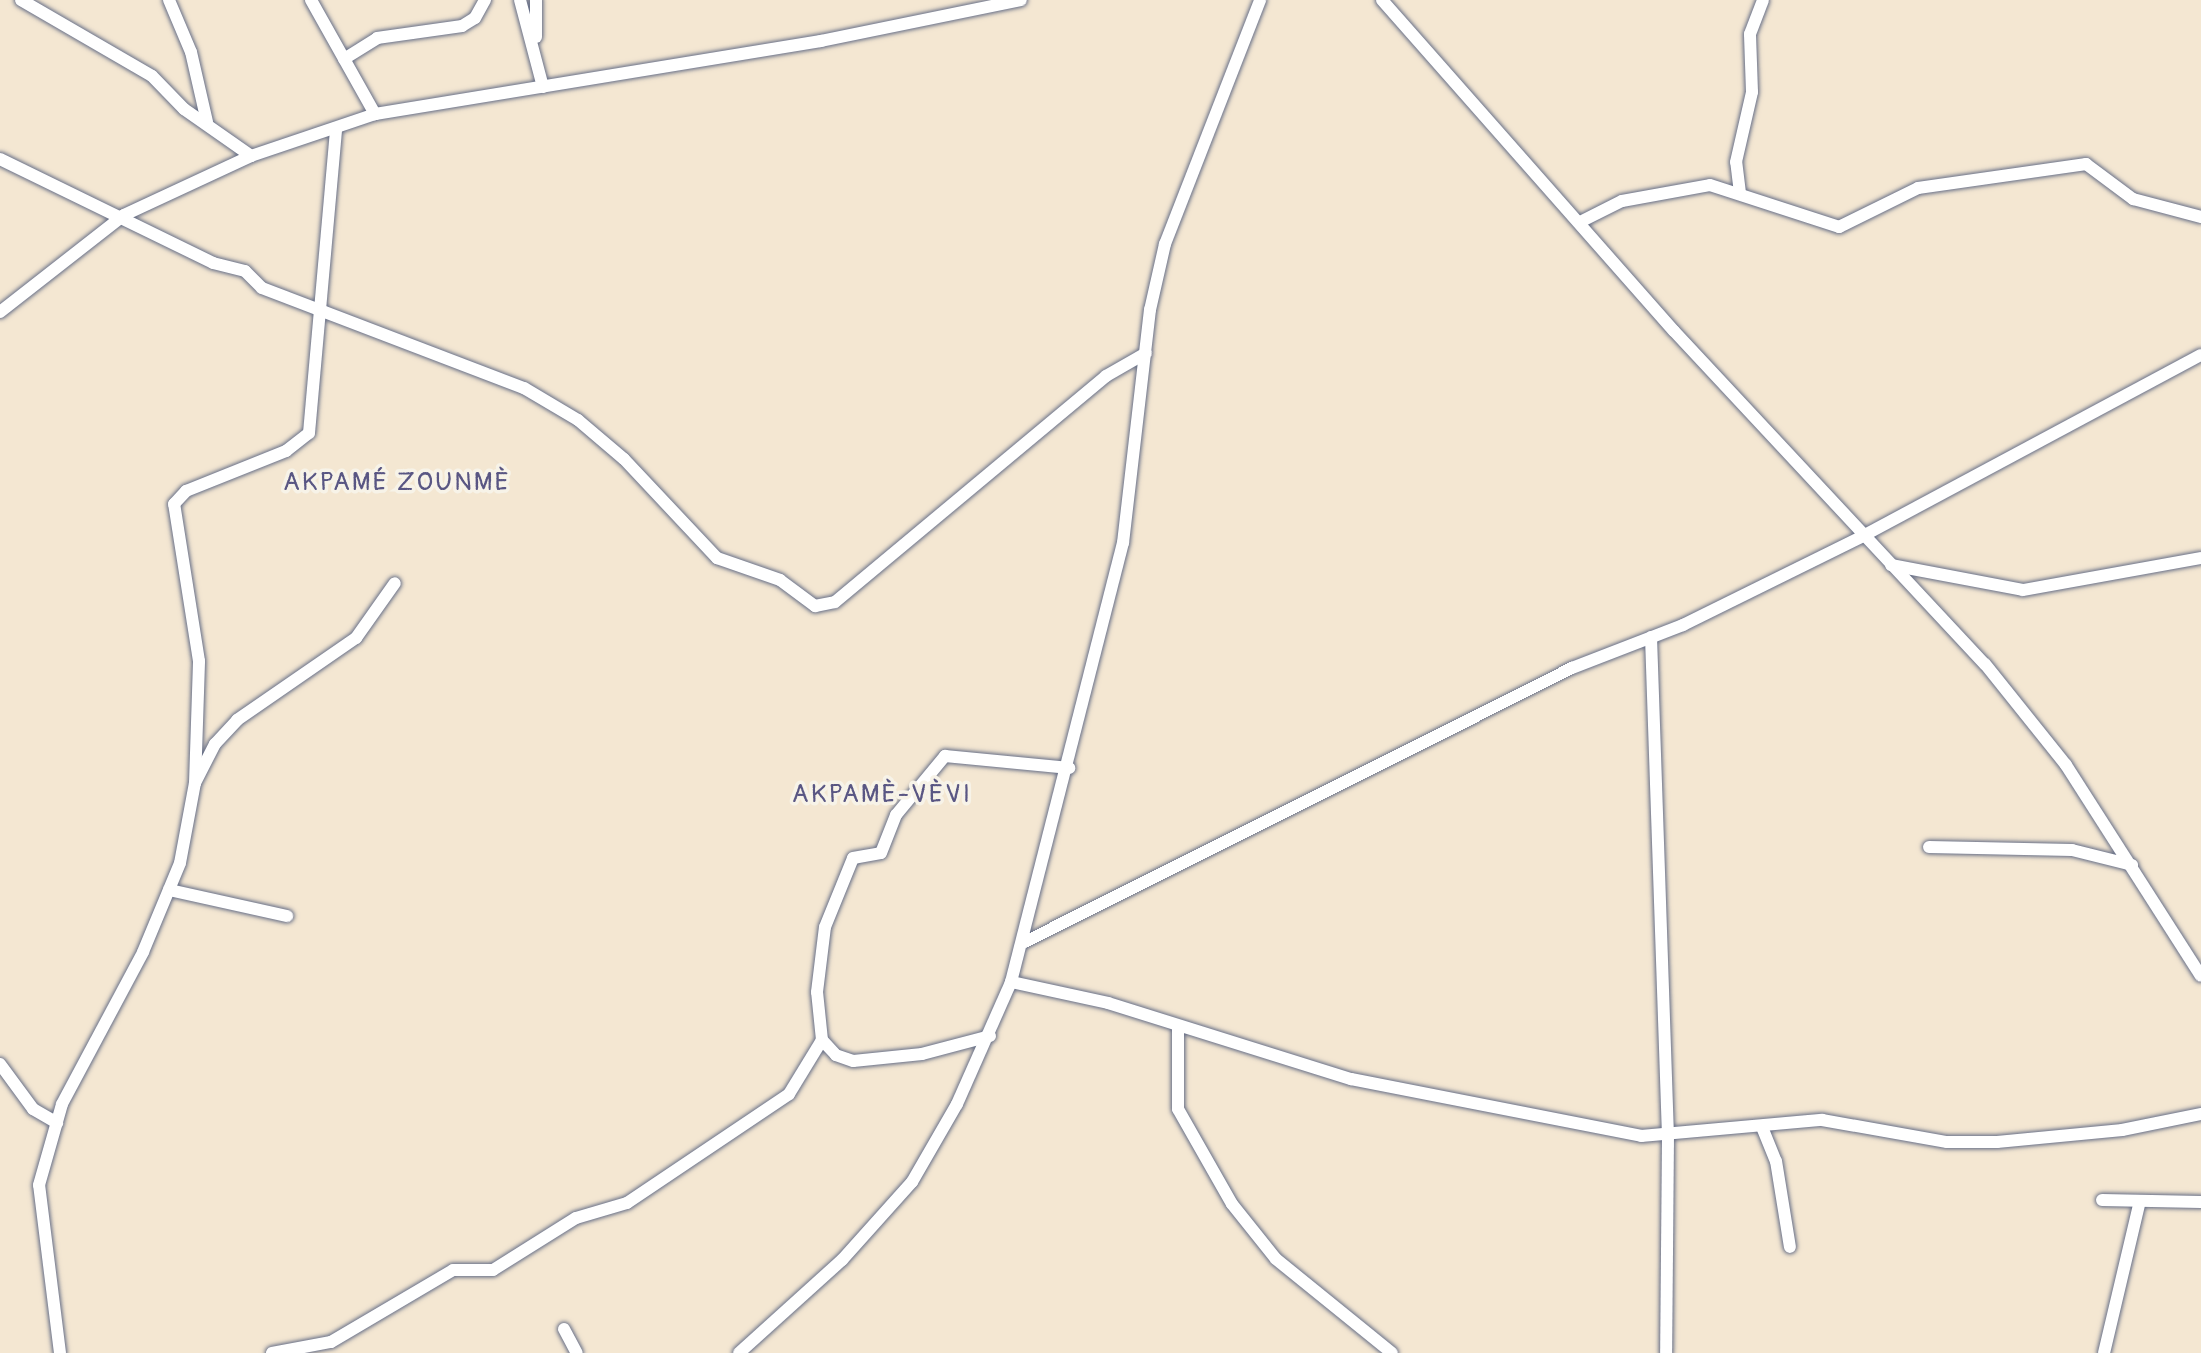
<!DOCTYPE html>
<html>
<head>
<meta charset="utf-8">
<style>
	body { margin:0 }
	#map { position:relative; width:2201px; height:1353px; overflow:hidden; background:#f4e7d2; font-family:Pangolin,sans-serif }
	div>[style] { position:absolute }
	.roads { filter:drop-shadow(0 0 2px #676f87) drop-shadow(0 0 2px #676f87) }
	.minor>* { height:12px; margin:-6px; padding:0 6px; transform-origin:6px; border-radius:6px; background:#fff }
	span { translate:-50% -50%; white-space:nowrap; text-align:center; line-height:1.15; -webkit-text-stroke:7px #f7f3e8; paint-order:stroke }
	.quarter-label { font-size:26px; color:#595683; letter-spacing:2px }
</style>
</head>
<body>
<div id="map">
	<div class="roads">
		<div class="minor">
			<div style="left:21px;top:0;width:151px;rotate:30.1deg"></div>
			<div style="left:152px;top:76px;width:46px;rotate:45.9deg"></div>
			<div style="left:184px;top:109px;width:82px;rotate:35deg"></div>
			<div style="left:169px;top:0;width:56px;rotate:67.1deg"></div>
			<div style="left:191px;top:52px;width:72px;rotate:77.1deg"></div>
			<div style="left:311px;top:0;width:131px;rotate:60.7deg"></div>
			<div style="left:520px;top:0;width:90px;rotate:75.2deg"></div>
			<div style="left:1382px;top:0;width:441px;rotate:48.6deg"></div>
			<div style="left:1674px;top:331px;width:456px;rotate:47deg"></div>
			<div style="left:1985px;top:664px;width:129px;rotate:51.3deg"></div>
			<div style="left:2066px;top:765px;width:250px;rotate:57.4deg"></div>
			<div style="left:536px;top:37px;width:37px;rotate:-90deg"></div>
			<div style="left:344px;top:59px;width:39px;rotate:-32deg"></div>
			<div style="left:377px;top:38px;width:86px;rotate:-8deg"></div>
			<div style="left:462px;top:26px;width:15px;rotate:-32deg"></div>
			<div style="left:475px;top:18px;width:21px;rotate:-61deg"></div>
			<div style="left:0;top:159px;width:237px;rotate:26deg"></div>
			<div style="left:213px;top:263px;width:33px;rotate:14deg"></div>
			<div style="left:245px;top:271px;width:24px;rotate:45deg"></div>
			<div style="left:262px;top:288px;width:280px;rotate:20.9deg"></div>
			<div style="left:524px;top:388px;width:63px;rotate:30.7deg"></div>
			<div style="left:578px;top:420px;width:60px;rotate:40.3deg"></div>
			<div style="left:624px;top:459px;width:136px;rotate:46.8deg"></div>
			<div style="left:717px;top:558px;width:67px;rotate:19.2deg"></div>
			<div style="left:780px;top:580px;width:44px;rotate:36.6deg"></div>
			<div style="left:815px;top:606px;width:20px;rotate:-11deg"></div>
			<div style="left:835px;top:602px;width:353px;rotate:-39.8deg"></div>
			<div style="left:1106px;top:376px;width:46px;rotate:-29.9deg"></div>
			<div style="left:1740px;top:193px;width:31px;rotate:-97deg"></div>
			<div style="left:1736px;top:162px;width:72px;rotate:-77.1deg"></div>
			<div style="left:1752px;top:92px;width:58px;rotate:-92deg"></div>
			<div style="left:1750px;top:34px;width:36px;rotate:-69deg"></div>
			<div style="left:1580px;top:222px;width:47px;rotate:-26.6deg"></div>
			<div style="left:1622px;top:201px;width:89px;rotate:-10.3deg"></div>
			<div style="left:1710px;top:185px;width:136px;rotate:18deg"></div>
			<div style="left:1839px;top:227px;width:88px;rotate:-26.3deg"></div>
			<div style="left:1918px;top:188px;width:170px;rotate:-8.1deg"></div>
			<div style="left:2086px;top:164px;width:59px;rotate:36.7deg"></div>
			<div style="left:2133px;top:199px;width:70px;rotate:14.8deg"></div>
			<div style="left:0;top:312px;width:157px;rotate:-38deg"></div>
			<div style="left:124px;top:215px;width:140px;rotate:-24.9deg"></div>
			<div style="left:251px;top:156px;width:131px;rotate:-18.7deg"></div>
			<div style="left:375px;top:114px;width:452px;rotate:-9.3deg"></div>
			<div style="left:821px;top:41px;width:204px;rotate:-11.6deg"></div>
			<div style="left:1891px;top:565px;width:134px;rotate:10.7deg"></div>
			<div style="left:2023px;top:590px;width:181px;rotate:-10.2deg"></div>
			<div style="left:1651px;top:637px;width:500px;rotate:88.05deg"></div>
			<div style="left:1668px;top:1137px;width:216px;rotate:90.5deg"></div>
			<div style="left:195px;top:783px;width:44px;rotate:-62.9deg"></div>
			<div style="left:215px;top:744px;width:33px;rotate:-47deg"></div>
			<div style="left:237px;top:720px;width:145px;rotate:-34.6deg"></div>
			<div style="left:356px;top:638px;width:67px;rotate:-54.7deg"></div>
			<div style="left:1929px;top:847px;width:143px;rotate:1.2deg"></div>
			<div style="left:2072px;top:850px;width:62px;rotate:14deg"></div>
			<div style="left:169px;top:890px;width:121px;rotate:12.4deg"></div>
			<div style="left:1025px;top:942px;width:612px;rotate:-26.61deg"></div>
			<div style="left:1572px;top:668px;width:119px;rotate:-21.2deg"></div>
			<div style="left:1683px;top:625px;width:201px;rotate:-26.3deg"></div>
			<div style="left:1863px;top:536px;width:383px;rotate:-28.2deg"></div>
			<div style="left:1011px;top:982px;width:99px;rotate:12.2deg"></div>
			<div style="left:1108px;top:1003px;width:255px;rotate:17.4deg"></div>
			<div style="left:1351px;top:1079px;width:296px;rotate:11.1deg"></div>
			<div style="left:1641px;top:1136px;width:182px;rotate:-5.1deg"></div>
			<div style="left:1822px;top:1120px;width:127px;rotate:10deg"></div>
			<div style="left:1947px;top:1142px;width:50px"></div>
			<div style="left:1997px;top:1142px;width:126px;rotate:-5.5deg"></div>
			<div style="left:2122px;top:1130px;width:81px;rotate:-11.4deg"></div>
			<div style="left:1178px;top:1026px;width:83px;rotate:90deg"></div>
			<div style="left:1178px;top:1109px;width:109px;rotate:60.4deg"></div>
			<div style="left:1232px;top:1204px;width:70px;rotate:51.3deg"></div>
			<div style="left:1276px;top:1259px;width:149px;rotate:39deg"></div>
			<div style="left:990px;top:1036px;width:70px;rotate:165.2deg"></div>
			<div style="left:922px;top:1054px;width:69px;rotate:174.2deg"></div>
			<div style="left:853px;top:1061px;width:18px;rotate:-161deg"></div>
			<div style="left:836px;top:1055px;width:21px;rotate:-133deg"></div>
			<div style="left:822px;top:1040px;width:48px;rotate:-95.9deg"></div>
			<div style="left:817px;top:992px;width:65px;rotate:-83deg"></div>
			<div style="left:825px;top:927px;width:74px;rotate:-67.9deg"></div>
			<div style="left:853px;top:858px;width:28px;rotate:-10deg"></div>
			<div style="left:881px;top:853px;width:41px;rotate:-68.5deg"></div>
			<div style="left:896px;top:815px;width:77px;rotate:-50.3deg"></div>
			<div style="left:945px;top:756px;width:125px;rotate:5.5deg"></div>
			<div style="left:0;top:1064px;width:56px;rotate:53.7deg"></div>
			<div style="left:33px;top:1109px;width:28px;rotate:30deg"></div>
			<div style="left:1762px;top:1127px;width:37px;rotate:68deg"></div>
			<div style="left:1776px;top:1161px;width:87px;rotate:80.8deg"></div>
			<div style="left:2102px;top:1200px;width:99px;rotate:1.2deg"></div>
			<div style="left:564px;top:1329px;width:27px;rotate:62deg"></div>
			<div style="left:60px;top:1353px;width:169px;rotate:-97.1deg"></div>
			<div style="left:39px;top:1185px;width:84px;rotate:-74.1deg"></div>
			<div style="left:62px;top:1104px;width:172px;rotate:-61.9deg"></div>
			<div style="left:143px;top:952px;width:96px;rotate:-67.4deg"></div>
			<div style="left:180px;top:863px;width:81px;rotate:-79.4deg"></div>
			<div style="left:195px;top:783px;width:122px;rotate:-88.1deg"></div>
			<div style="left:199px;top:661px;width:159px;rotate:-99deg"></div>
			<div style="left:174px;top:504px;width:18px;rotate:-47deg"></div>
			<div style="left:186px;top:491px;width:108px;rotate:-21.8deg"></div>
			<div style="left:286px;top:451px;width:29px;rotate:-38deg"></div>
			<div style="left:309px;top:433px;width:304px;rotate:-84.9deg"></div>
			<div style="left:272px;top:1353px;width:60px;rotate:-10.6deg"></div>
			<div style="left:331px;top:1342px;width:142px;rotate:-30.5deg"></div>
			<div style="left:453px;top:1270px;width:40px"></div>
			<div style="left:493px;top:1270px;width:98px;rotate:-32.1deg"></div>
			<div style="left:576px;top:1218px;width:53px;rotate:-16.4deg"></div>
			<div style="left:627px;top:1203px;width:195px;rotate:-33.9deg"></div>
			<div style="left:789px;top:1094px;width:63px;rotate:-58.6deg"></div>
			<div style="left:739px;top:1353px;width:139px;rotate:-42.1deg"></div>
			<div style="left:842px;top:1260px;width:105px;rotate:-48.1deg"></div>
			<div style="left:912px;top:1182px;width:90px;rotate:-60deg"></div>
			<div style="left:957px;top:1104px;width:133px;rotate:-66.1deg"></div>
			<div style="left:1011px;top:982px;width:453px;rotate:-75.7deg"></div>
			<div style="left:1123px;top:543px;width:235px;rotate:-83.4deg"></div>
			<div style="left:1150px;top:310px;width:68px;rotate:-77.2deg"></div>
			<div style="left:1165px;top:244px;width:262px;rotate:-68.7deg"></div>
			<div style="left:2104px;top:1353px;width:156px;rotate:-76.7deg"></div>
		</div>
	</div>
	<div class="quarter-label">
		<span style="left:397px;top:483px">AKPAMÉ ZOUNMÈ</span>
		<span style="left:882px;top:795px">AKPAMÈ-VÈVI</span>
	</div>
</div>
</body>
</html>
